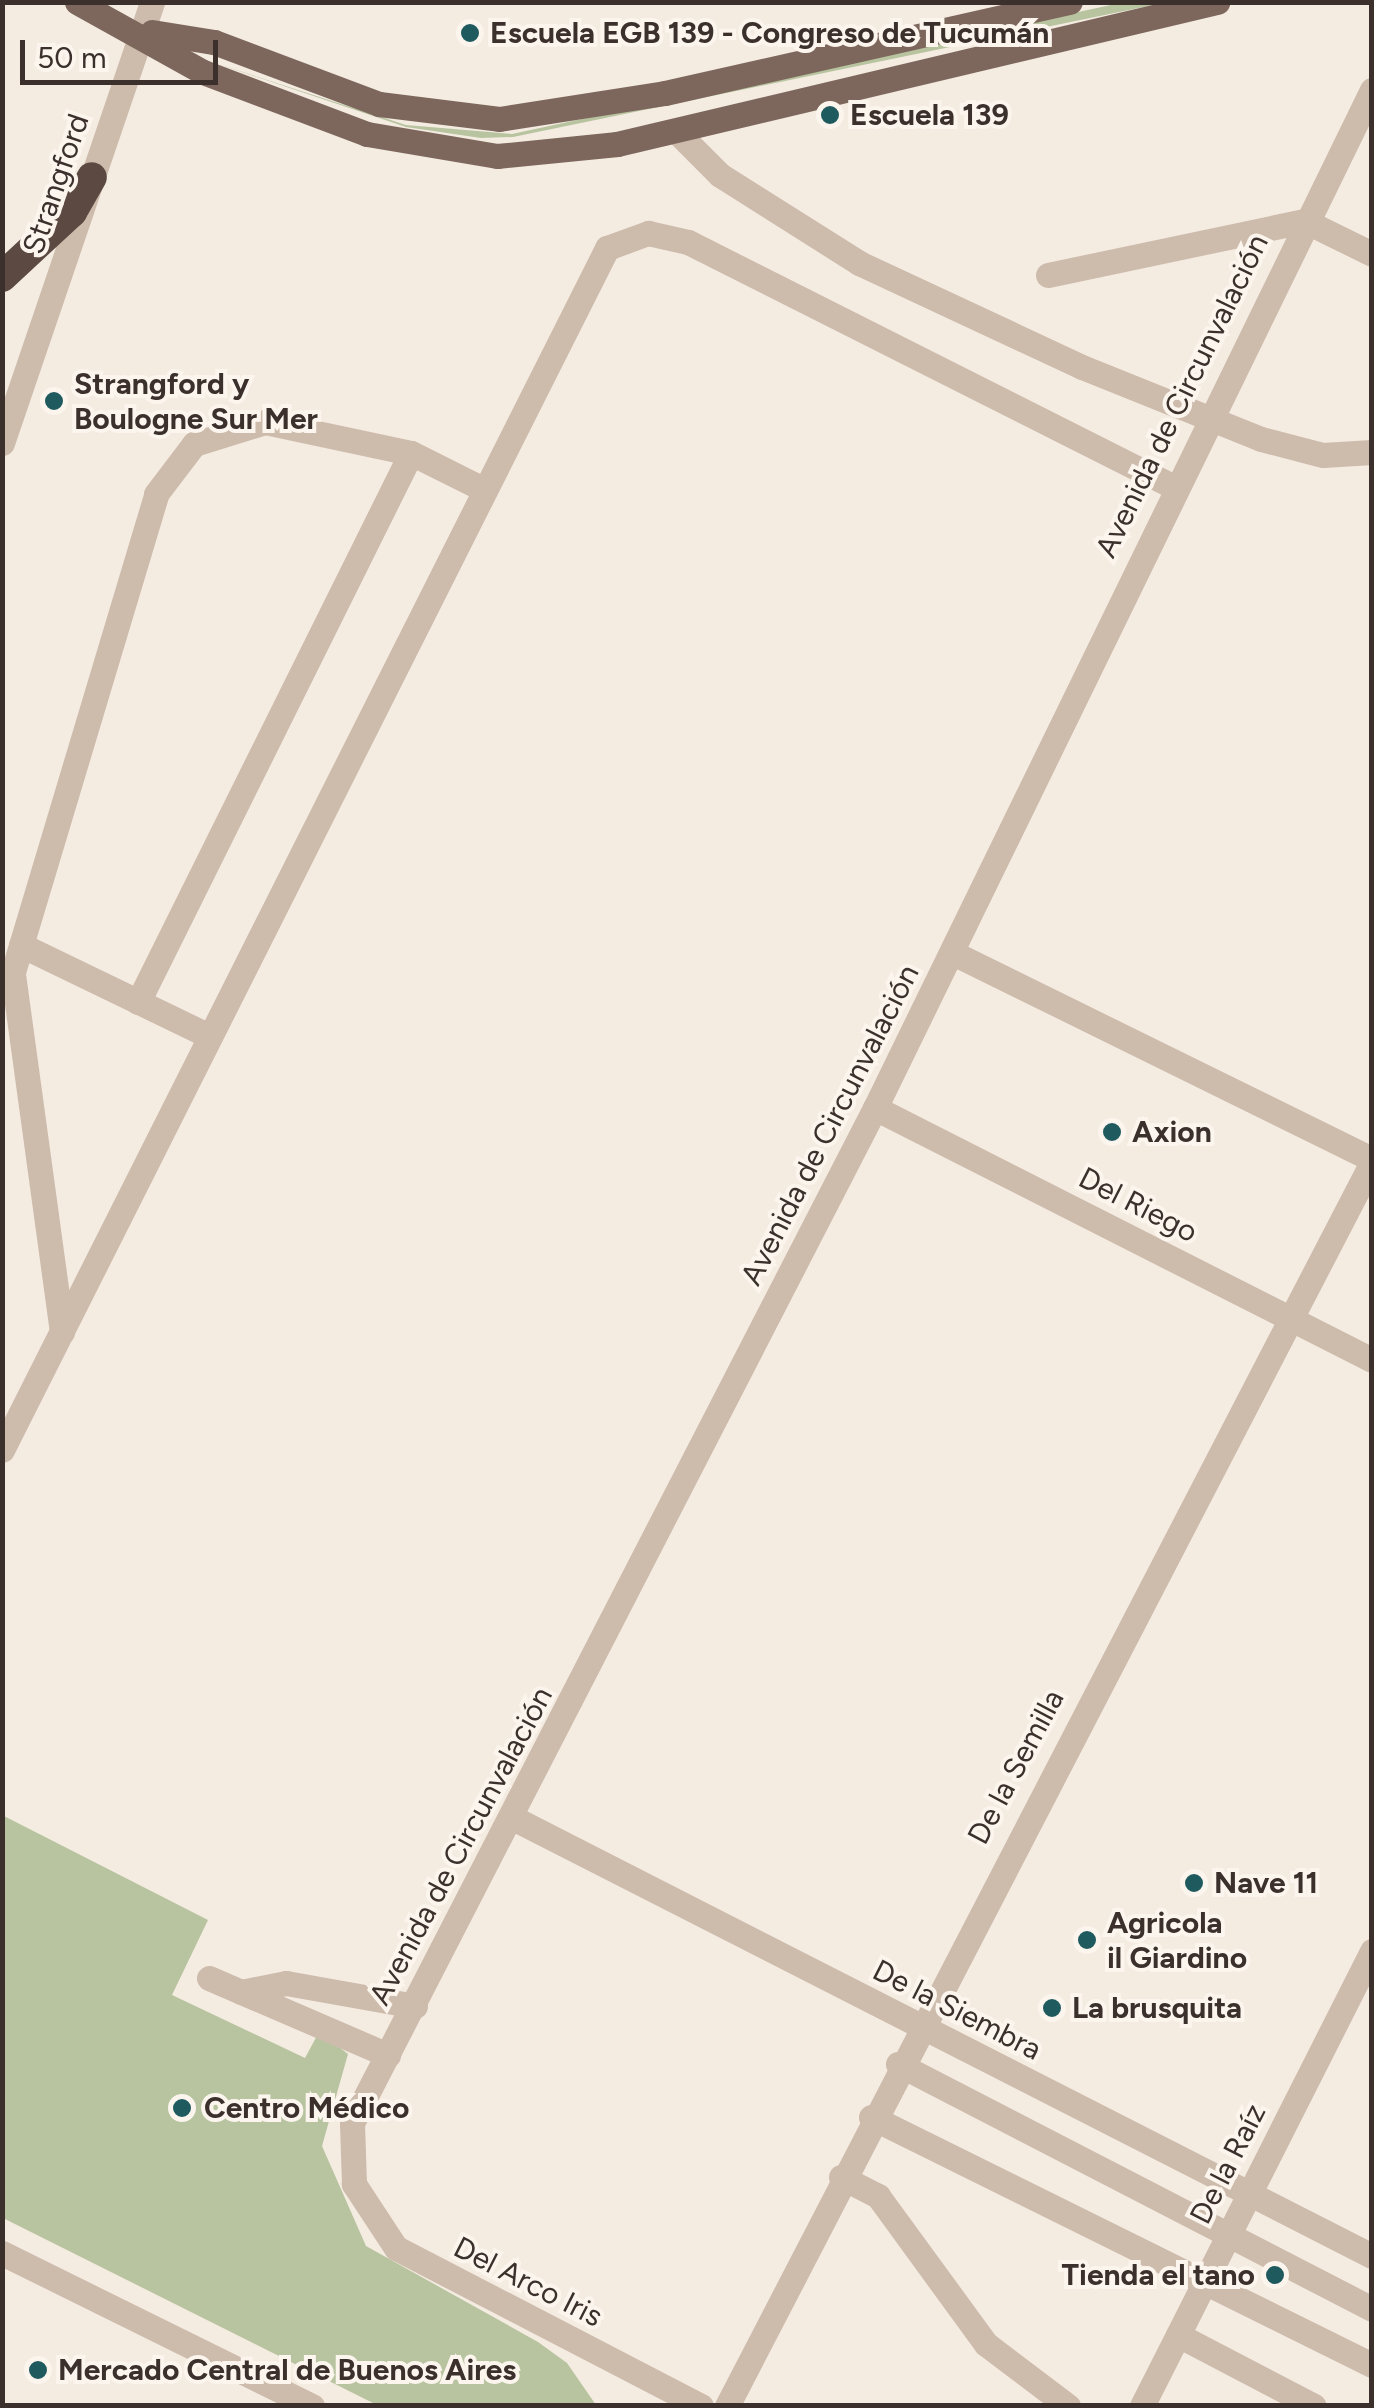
<!DOCTYPE html>
<html>
<head>
<meta charset="utf-8">
<style>
	body { margin:0 }
	#map { position:relative; width:1374px; height:2408px; overflow:hidden; background:#f4ebe1; font-family:Figtree,sans-serif }
	div>[style] { position:absolute }
	.green>* { inset:0; background:#b8c4a0 }
	.minor>* { height:25px; margin:-12.5px; padding:0 12.5px; transform-origin:12.5px; border-radius:12.5px; background:#cdbbac }
	.major>* { height:25px; margin:-12.5px; padding:0 12.5px; transform-origin:12.5px; border-radius:12.5px; background:#7d675c }
	.highway>* { height:30px; margin:-15px; padding:0 15px; transform-origin:15px; border-radius:15px; background:#5c4a42 }
	.dots>* { width:28px; height:28px; translate:-50% -50%; box-sizing:border-box; border:5px solid #fbf5ee; border-radius:50% }
	span { translate:-50% -50%; white-space:nowrap; text-align:center; line-height:1.15; -webkit-text-stroke:8px #fbf5ee; paint-order:stroke }
	.poi-label { font-size:30px; color:#3b302b; font-weight:700 }
	.left { translate:0 -50%; text-align:left }
	.right { translate:-100% -50%; text-align:right }
	.street-label { font-size:30px; color:#3b302b }
	.frame { position:absolute; inset:0; border:5px solid #3b302b; pointer-events:none }
	.scale { position:absolute; left:20px; top:40px; width:198px; height:45px; box-sizing:border-box; border:5px solid #3b302b; border-top:0; padding-left:12px; font-size:30px; line-height:35px; white-space:nowrap; color:#3b302b; -webkit-text-stroke:8px #fbf5ee; paint-order:stroke }
</style>
</head>
<body>
<div id="map">
	<div class="green">
		<div style="clip-path:polygon(1120px 3px,1163px 3px,513px 137px,481px 138px,406px 127px,215px 63px,406px 125px,512px 134px)"></div>
		<div style="clip-path:polygon(2px 1815px,208px 1920px,172px 1995px,305px 2058px,319px 2032px,348px 2054px,322px 2146px,366px 2246px,538px 2342px,567px 2363px,596px 2405px,377px 2405px,3px 2218px)"></div>
	</div>
	<div class="minor">
		<div style="left:676px;top:131px;width:62px;rotate:45deg"></div>
		<div style="left:720px;top:175px;width:165px;rotate:32.3deg"></div>
		<div style="left:859px;top:263px;width:246px;rotate:25deg"></div>
		<div style="left:1082px;top:367px;width:193px;rotate:21.9deg"></div>
		<div style="left:1261px;top:439px;width:64px;rotate:14.5deg"></div>
		<div style="left:1323px;top:455px;width:49px;rotate:-3.5deg"></div>
		<div style="left:1305px;top:221px;width:75px;rotate:26.2deg"></div>
		<div style="left:1048px;top:275px;width:263px;rotate:-11.9deg"></div>
		<div style="left:2px;top:443px;width:466px;rotate:-71.2deg"></div>
		<div style="left:21px;top:945px;width:209px;rotate:25.8deg"></div>
		<div style="left:953px;top:953px;width:467px;rotate:26.2deg"></div>
		<div style="left:138px;top:1002px;width:613px;rotate:-63.56deg"></div>
		<div style="left:875px;top:1108px;width:557px;rotate:26.89deg"></div>
		<div style="left:62px;top:1332px;width:363px;rotate:-97.8deg"></div>
		<div style="left:13px;top:972px;width:499px;rotate:-73.3deg"></div>
		<div style="left:156px;top:494px;width:63px;rotate:-52.8deg"></div>
		<div style="left:194px;top:444px;width:74px;rotate:-17.2deg"></div>
		<div style="left:265px;top:422px;width:149px;rotate:12deg"></div>
		<div style="left:411px;top:453px;width:78px;rotate:26.6deg"></div>
		<div style="left:2px;top:1450px;width:1346px;rotate:-63.28deg"></div>
		<div style="left:607px;top:248px;width:44px;rotate:-20.1deg"></div>
		<div style="left:648px;top:233px;width:41px;rotate:12.7deg"></div>
		<div style="left:688px;top:242px;width:542px;rotate:26.75deg"></div>
		<div style="left:515px;top:1819px;width:962px;rotate:27.02deg"></div>
		<div style="left:209px;top:1978px;width:195px;rotate:23.3deg"></div>
		<div style="left:241px;top:1992px;width:46px;rotate:-11.3deg"></div>
		<div style="left:286px;top:1983px;width:131px;rotate:10.1deg"></div>
		<div style="left:898px;top:2064px;width:534px;rotate:27.33deg"></div>
		<div style="left:871px;top:2117px;width:559px;rotate:26.34deg"></div>
		<div style="left:841px;top:2177px;width:42px;rotate:27.2deg"></div>
		<div style="left:878px;top:2196px;width:183px;rotate:53.9deg"></div>
		<div style="left:986px;top:2344px;width:103px;rotate:37.1deg"></div>
		<div style="left:2px;top:2253px;width:346px;rotate:26.3deg"></div>
		<div style="left:1178px;top:2335px;width:153px;rotate:27.6deg"></div>
		<div style="left:701px;top:2406px;width:343px;rotate:-152.6deg"></div>
		<div style="left:396px;top:2248px;width:77px;rotate:-123.3deg"></div>
		<div style="left:354px;top:2184px;width:61px;rotate:-91.9deg"></div>
		<div style="left:352px;top:2123px;width:1142px;rotate:-62.74deg"></div>
		<div style="left:875px;top:1108px;width:1133px;rotate:-63.98deg"></div>
		<div style="left:727px;top:2406px;width:1401px;rotate:-62.59deg"></div>
		<div style="left:1142px;top:2406px;width:510px;rotate:-63.18deg"></div>
	</div>
	<div class="major">
		<div style="left:77px;top:2px;width:144px;rotate:29.1deg"></div>
		<div style="left:203px;top:72px;width:175px;rotate:20.7deg"></div>
		<div style="left:367px;top:134px;width:132px;rotate:9.6deg"></div>
		<div style="left:497px;top:156px;width:121px;rotate:-5.7deg"></div>
		<div style="left:617px;top:144px;width:617px;rotate:-13.32deg"></div>
		<div style="left:152px;top:32px;width:63px;rotate:9.2deg"></div>
		<div style="left:214px;top:42px;width:176px;rotate:20.6deg"></div>
		<div style="left:379px;top:104px;width:121px;rotate:7.1deg"></div>
		<div style="left:499px;top:119px;width:168px;rotate:-8.9deg"></div>
		<div style="left:665px;top:93px;width:415px;rotate:-12.7deg"></div>
	</div>
	<div class="highway">
		<div style="left:2px;top:277px;width:96px;rotate:-42.9deg"></div>
		<div style="left:72px;top:212px;width:40px;rotate:-60.3deg"></div>
	</div>
	<div class="dots">
		<div style="left:470px;top:33px;background:#1f5a5e"></div>
		<div style="left:830px;top:115px;background:#1f5a5e"></div>
		<div style="left:54px;top:401px;background:#1f5a5e"></div>
		<div style="left:1112px;top:1132px;background:#1f5a5e"></div>
		<div style="left:1194px;top:1883px;background:#1f5a5e"></div>
		<div style="left:1087px;top:1940px;background:#1f5a5e"></div>
		<div style="left:1052px;top:2008px;background:#1f5a5e"></div>
		<div style="left:182px;top:2108px;background:#1f5a5e"></div>
		<div style="left:1275px;top:2275px;background:#1f5a5e"></div>
		<div style="left:38px;top:2370px;background:#1f5a5e"></div>
	</div>
	<div class="poi-label">
		<span class="left" style="left:490px;top:33px">Escuela EGB 139 - Congreso de Tucumán</span>
		<span class="left" style="left:850px;top:115px">Escuela 139</span>
		<span class="left" style="left:74px;top:401px">Strangford y<br>Boulogne Sur Mer</span>
		<span class="left" style="left:1132px;top:1132px">Axion</span>
		<span class="left" style="left:1214px;top:1883px">Nave 11</span>
		<span class="left" style="left:1107px;top:1940px">Agricola<br>il Giardino</span>
		<span class="left" style="left:1072px;top:2008px">La brusquita</span>
		<span class="left" style="left:204px;top:2108px">Centro Médico</span>
		<span class="right" style="left:1255px;top:2275px">Tienda el tano</span>
		<span class="left" style="left:58px;top:2370px">Mercado Central de Buenos Aires</span>
	</div>
	<div class="street-label">
		<span style="left:56px;top:184px;rotate:-71deg">Strangford</span>
		<span style="left:1182px;top:396px;rotate:-64deg">Avenida de Circunvalación</span>
		<span style="left:830px;top:1125px;rotate:-63deg">Avenida de Circunvalación</span>
		<span style="left:1138px;top:1205px;rotate:27deg">Del Riego</span>
		<span style="left:1016px;top:1767px;rotate:-62deg">De la Semilla</span>
		<span style="left:461px;top:1846px;rotate:-62deg">Avenida de Circunvalación</span>
		<span style="left:957px;top:2010px;rotate:27deg">De la Siembra</span>
		<span style="left:1228px;top:2164px;rotate:-63deg">De la Raíz</span>
		<span style="left:528px;top:2282px;rotate:27deg">Del Arco Iris</span>
	</div>
	<div class="frame"></div>
	<div class="scale">50 m</div>
</div>
</body>
</html>
